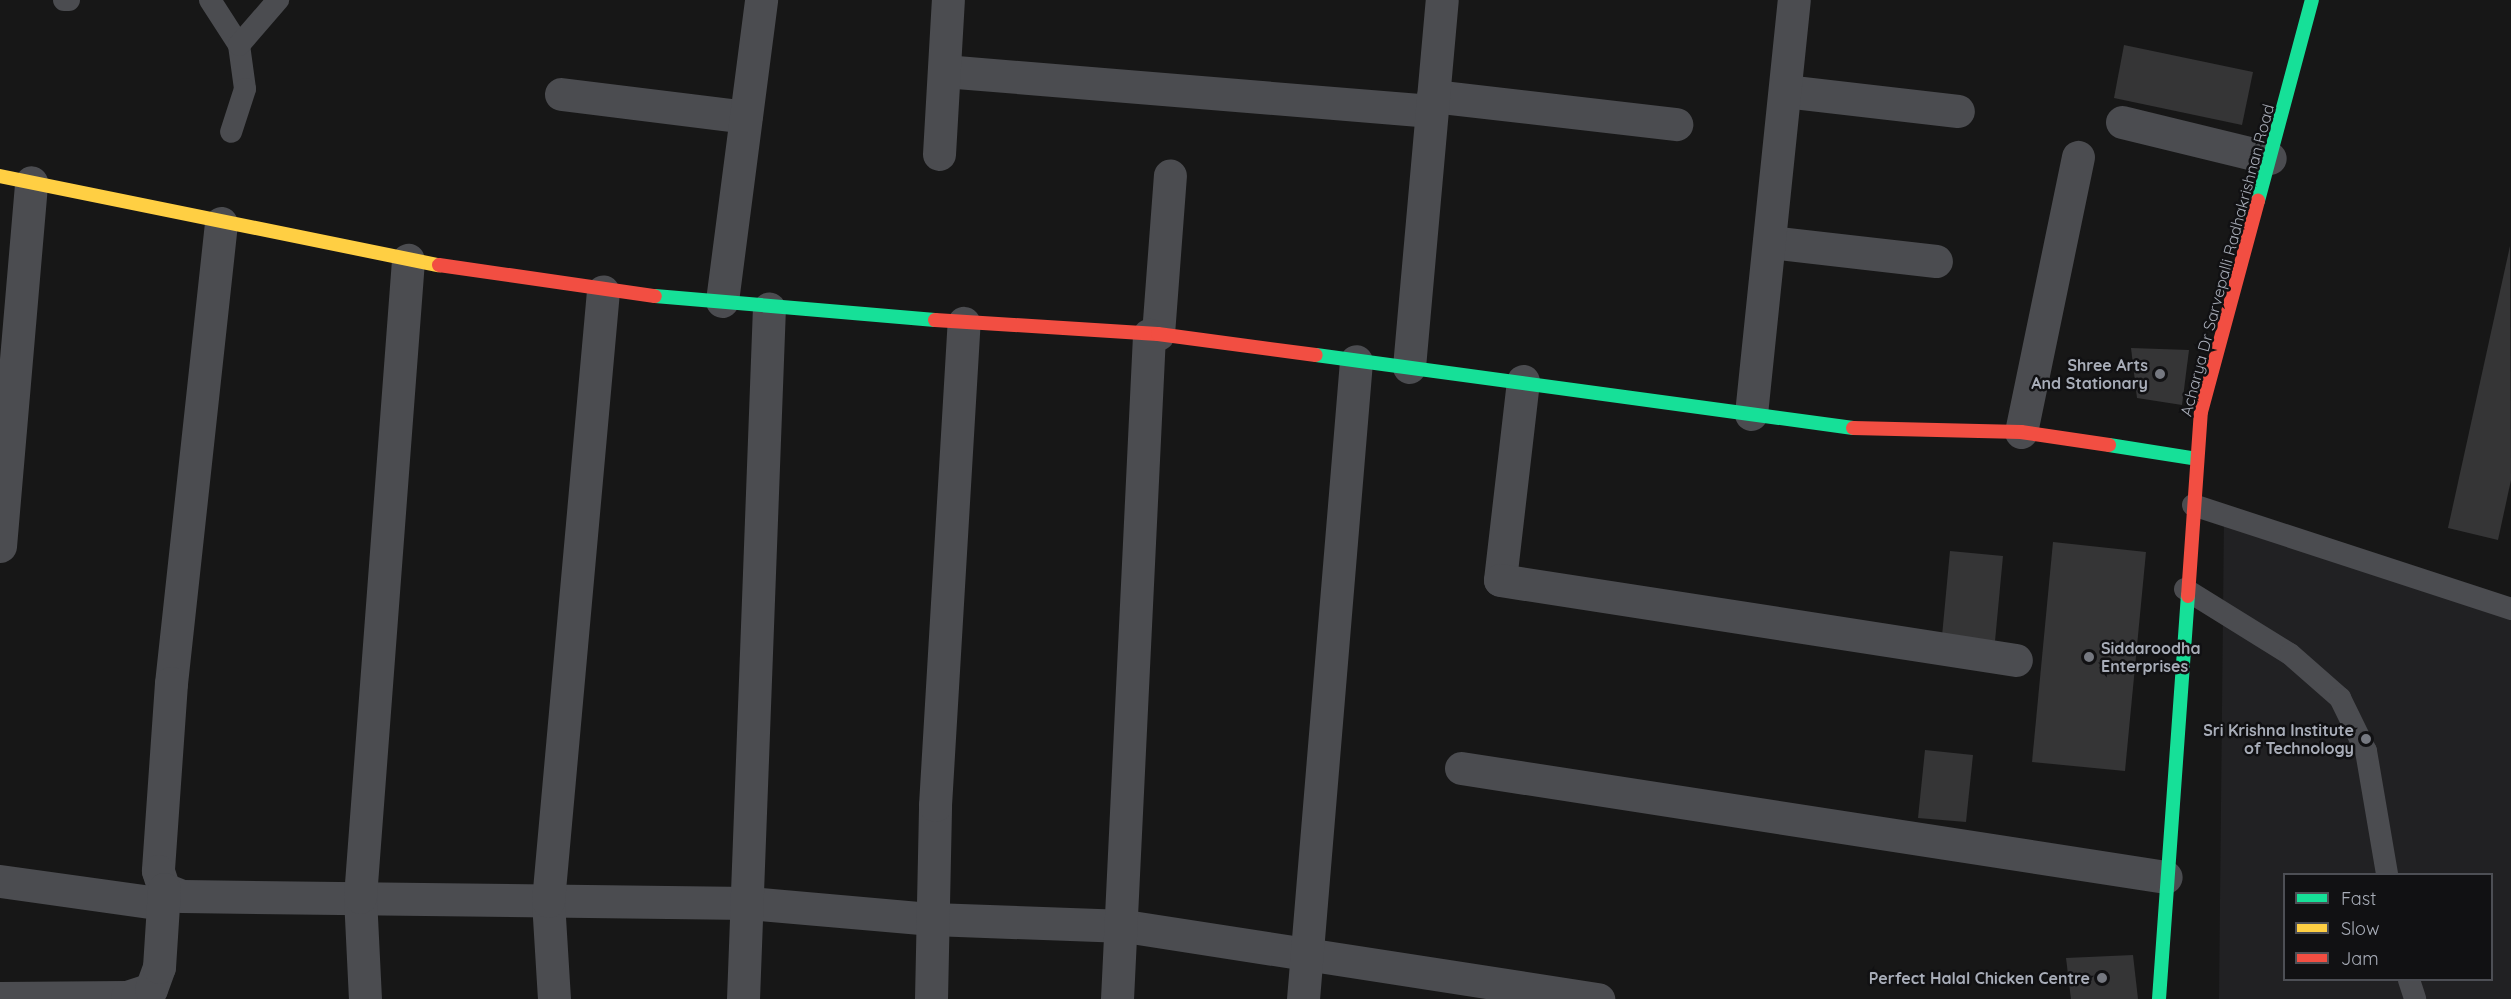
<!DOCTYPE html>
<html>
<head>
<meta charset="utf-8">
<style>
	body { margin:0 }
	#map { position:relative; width:2511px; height:999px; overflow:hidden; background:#171717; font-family:Quicksand,sans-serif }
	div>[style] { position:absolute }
	.built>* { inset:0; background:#212123 }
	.building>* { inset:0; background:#353536 }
	.lane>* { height:22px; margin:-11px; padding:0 11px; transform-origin:11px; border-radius:11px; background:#4b4c50 }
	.street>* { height:33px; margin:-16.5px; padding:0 16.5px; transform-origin:16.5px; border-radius:16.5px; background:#4b4c50 }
	.fast>* { height:14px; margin:-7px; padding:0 7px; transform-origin:7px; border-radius:7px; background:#16e098 }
	.slow>* { height:14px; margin:-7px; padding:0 7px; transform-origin:7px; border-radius:7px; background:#ffcf43 }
	.jam>* { height:14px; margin:-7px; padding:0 7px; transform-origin:7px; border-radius:7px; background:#f24e42 }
	.dots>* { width:16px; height:16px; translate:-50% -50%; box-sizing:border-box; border:3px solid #111113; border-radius:50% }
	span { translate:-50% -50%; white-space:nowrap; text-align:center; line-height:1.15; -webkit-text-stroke:5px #111113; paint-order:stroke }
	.street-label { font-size:16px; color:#a8adb8 }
	.poi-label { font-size:16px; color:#a8adb8; font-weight:700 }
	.right { translate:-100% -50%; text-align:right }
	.left { translate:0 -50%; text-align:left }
	.legend { position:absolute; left:2283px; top:873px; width:210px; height:108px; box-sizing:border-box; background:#111113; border:2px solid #4d4f55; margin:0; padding:8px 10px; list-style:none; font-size:18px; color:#a8adb8 }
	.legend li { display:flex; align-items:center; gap:12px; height:30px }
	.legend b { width:30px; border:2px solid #4d4f55 }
</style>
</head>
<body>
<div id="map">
	<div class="built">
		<div style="clip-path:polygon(evenodd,2224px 515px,2511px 603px,2511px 999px,2219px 999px,2224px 515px,2284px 874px,2492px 874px,2492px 980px,2284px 980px,2284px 874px)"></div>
	</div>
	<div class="building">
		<div style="clip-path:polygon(2124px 45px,2253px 72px,2242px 125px,2114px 98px)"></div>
		<div style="clip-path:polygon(2510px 246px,2511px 480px,2498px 540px,2448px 528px)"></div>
		<div style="clip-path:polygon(2131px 348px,2189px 350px,2182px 405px,2137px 398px)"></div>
		<div style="clip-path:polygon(2053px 542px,2146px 552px,2125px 771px,2032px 762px)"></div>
		<div style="clip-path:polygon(1950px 551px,2003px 556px,1995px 641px,1942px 636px)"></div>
		<div style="clip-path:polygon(1925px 750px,1973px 755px,1966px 822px,1918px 818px)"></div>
		<div style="clip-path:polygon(2133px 955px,2138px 999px,2071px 999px,2066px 958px)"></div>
	</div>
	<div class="lane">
		<div style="left:64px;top:0;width:5px"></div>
		<div style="left:210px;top:0;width:54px;rotate:57.2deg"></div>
		<div style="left:239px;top:45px;width:44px;rotate:82.2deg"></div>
		<div style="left:245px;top:89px;width:45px;rotate:108deg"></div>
		<div style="left:239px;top:45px;width:60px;rotate:-49.1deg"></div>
		<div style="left:2193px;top:505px;width:335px;rotate:18.1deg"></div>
		<div style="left:2185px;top:589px;width:123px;rotate:31.8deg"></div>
		<div style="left:2290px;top:654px;width:67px;rotate:41.3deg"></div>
		<div style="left:2340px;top:698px;width:59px;rotate:63.9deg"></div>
		<div style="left:2366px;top:751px;width:125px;rotate:80.3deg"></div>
		<div style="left:2409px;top:980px;width:20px;rotate:72deg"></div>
	</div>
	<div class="street">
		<div style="left:944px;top:71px;width:489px;rotate:4.7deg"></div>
		<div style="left:1785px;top:91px;width:174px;rotate:6.6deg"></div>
		<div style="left:561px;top:94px;width:186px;rotate:7.1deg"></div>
		<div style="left:1433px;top:96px;width:245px;rotate:6.6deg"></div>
		<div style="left:2122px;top:122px;width:152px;rotate:13.7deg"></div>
		<div style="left:939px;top:154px;width:154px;rotate:-86.7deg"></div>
		<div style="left:221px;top:223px;width:463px;rotate:96.2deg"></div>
		<div style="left:171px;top:683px;width:188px;rotate:94deg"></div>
		<div style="left:158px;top:871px;width:19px;rotate:72deg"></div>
		<div style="left:164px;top:889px;width:19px;rotate:21deg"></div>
		<div style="left:182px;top:896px;width:566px;rotate:0.71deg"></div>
		<div style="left:748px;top:903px;width:185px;rotate:5deg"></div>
		<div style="left:932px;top:919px;width:193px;rotate:2.1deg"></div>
		<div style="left:1125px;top:926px;width:479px;rotate:8.8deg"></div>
		<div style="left:1769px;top:242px;width:168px;rotate:6.5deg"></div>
		<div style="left:722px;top:301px;width:304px;rotate:-82.6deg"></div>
		<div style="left:1158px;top:334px;width:159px;rotate:-85.7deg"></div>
		<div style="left:1409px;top:367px;width:368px;rotate:-84.9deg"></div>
		<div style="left:1523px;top:381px;width:200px;rotate:96.6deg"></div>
		<div style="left:1500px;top:580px;width:522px;rotate:8.81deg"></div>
		<div style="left:1751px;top:414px;width:416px;rotate:-84.1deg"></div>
		<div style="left:2021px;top:432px;width:281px;rotate:-78.3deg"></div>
		<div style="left:0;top:546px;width:365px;rotate:-85.1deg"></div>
		<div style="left:1461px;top:768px;width:713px;rotate:8.79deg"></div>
		<div style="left:0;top:881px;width:165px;rotate:8deg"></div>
		<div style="left:0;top:998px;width:127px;rotate:-0.5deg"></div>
		<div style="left:127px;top:997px;width:25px;rotate:-18deg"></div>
		<div style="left:151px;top:989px;width:23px;rotate:-70deg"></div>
		<div style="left:159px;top:967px;width:78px;rotate:-86.3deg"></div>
		<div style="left:365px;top:999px;width:102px;rotate:-92.8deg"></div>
		<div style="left:360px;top:897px;width:639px;rotate:-85.69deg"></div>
		<div style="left:554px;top:999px;width:98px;rotate:-93.5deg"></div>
		<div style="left:548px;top:901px;width:612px;rotate:-84.85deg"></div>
		<div style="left:743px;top:999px;width:691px;rotate:-87.85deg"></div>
		<div style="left:931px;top:999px;width:194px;rotate:-88.8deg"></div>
		<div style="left:935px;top:805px;width:483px;rotate:-86.6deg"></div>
		<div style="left:1117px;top:999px;width:665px;rotate:-87.24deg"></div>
		<div style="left:1303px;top:999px;width:640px;rotate:-85.25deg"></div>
	</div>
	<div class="fast">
		<div style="left:2258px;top:201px;width:208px;rotate:-75deg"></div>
		<div style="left:655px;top:296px;width:281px;rotate:4.9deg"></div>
		<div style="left:1316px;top:355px;width:542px;rotate:7.74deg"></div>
		<div style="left:2109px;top:445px;width:89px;rotate:9deg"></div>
		<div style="left:2159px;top:999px;width:404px;rotate:-85.9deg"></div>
	</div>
	<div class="slow">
		<div style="left:0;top:176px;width:448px;rotate:11.5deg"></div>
	</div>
	<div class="jam">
		<div style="left:439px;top:265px;width:218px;rotate:8.2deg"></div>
		<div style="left:935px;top:320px;width:223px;rotate:3.6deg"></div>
		<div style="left:1158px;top:334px;width:159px;rotate:7.6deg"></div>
		<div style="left:1853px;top:428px;width:168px;rotate:1.4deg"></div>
		<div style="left:2021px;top:432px;width:89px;rotate:8.4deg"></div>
		<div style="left:2188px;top:596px;width:184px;rotate:-86deg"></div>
		<div style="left:2201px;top:412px;width:219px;rotate:-74.9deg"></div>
	</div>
	<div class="dots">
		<div style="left:2160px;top:374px;background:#757880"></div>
		<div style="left:2089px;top:657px;background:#757880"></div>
		<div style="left:2366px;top:739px;background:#757880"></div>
		<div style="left:2102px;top:978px;background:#757880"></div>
	</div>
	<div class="street-label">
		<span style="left:2227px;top:260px;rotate:-75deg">Acharya Dr Sarvepalli Radhakrishnan Road</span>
	</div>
	<div class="poi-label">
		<span class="right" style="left:2148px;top:374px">Shree Arts<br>And Stationary</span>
		<span class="left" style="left:2101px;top:657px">Siddaroodha<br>Enterprises</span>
		<span class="right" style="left:2354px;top:739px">Sri Krishna Institute<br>of Technology</span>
		<span class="right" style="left:2090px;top:978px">Perfect Halal Chicken Centre</span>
	</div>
	<ul class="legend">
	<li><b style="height:8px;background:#16e098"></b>Fast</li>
	<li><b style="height:8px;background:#ffcf43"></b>Slow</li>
	<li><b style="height:8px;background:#f24e42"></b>Jam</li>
	</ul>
</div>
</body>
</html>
